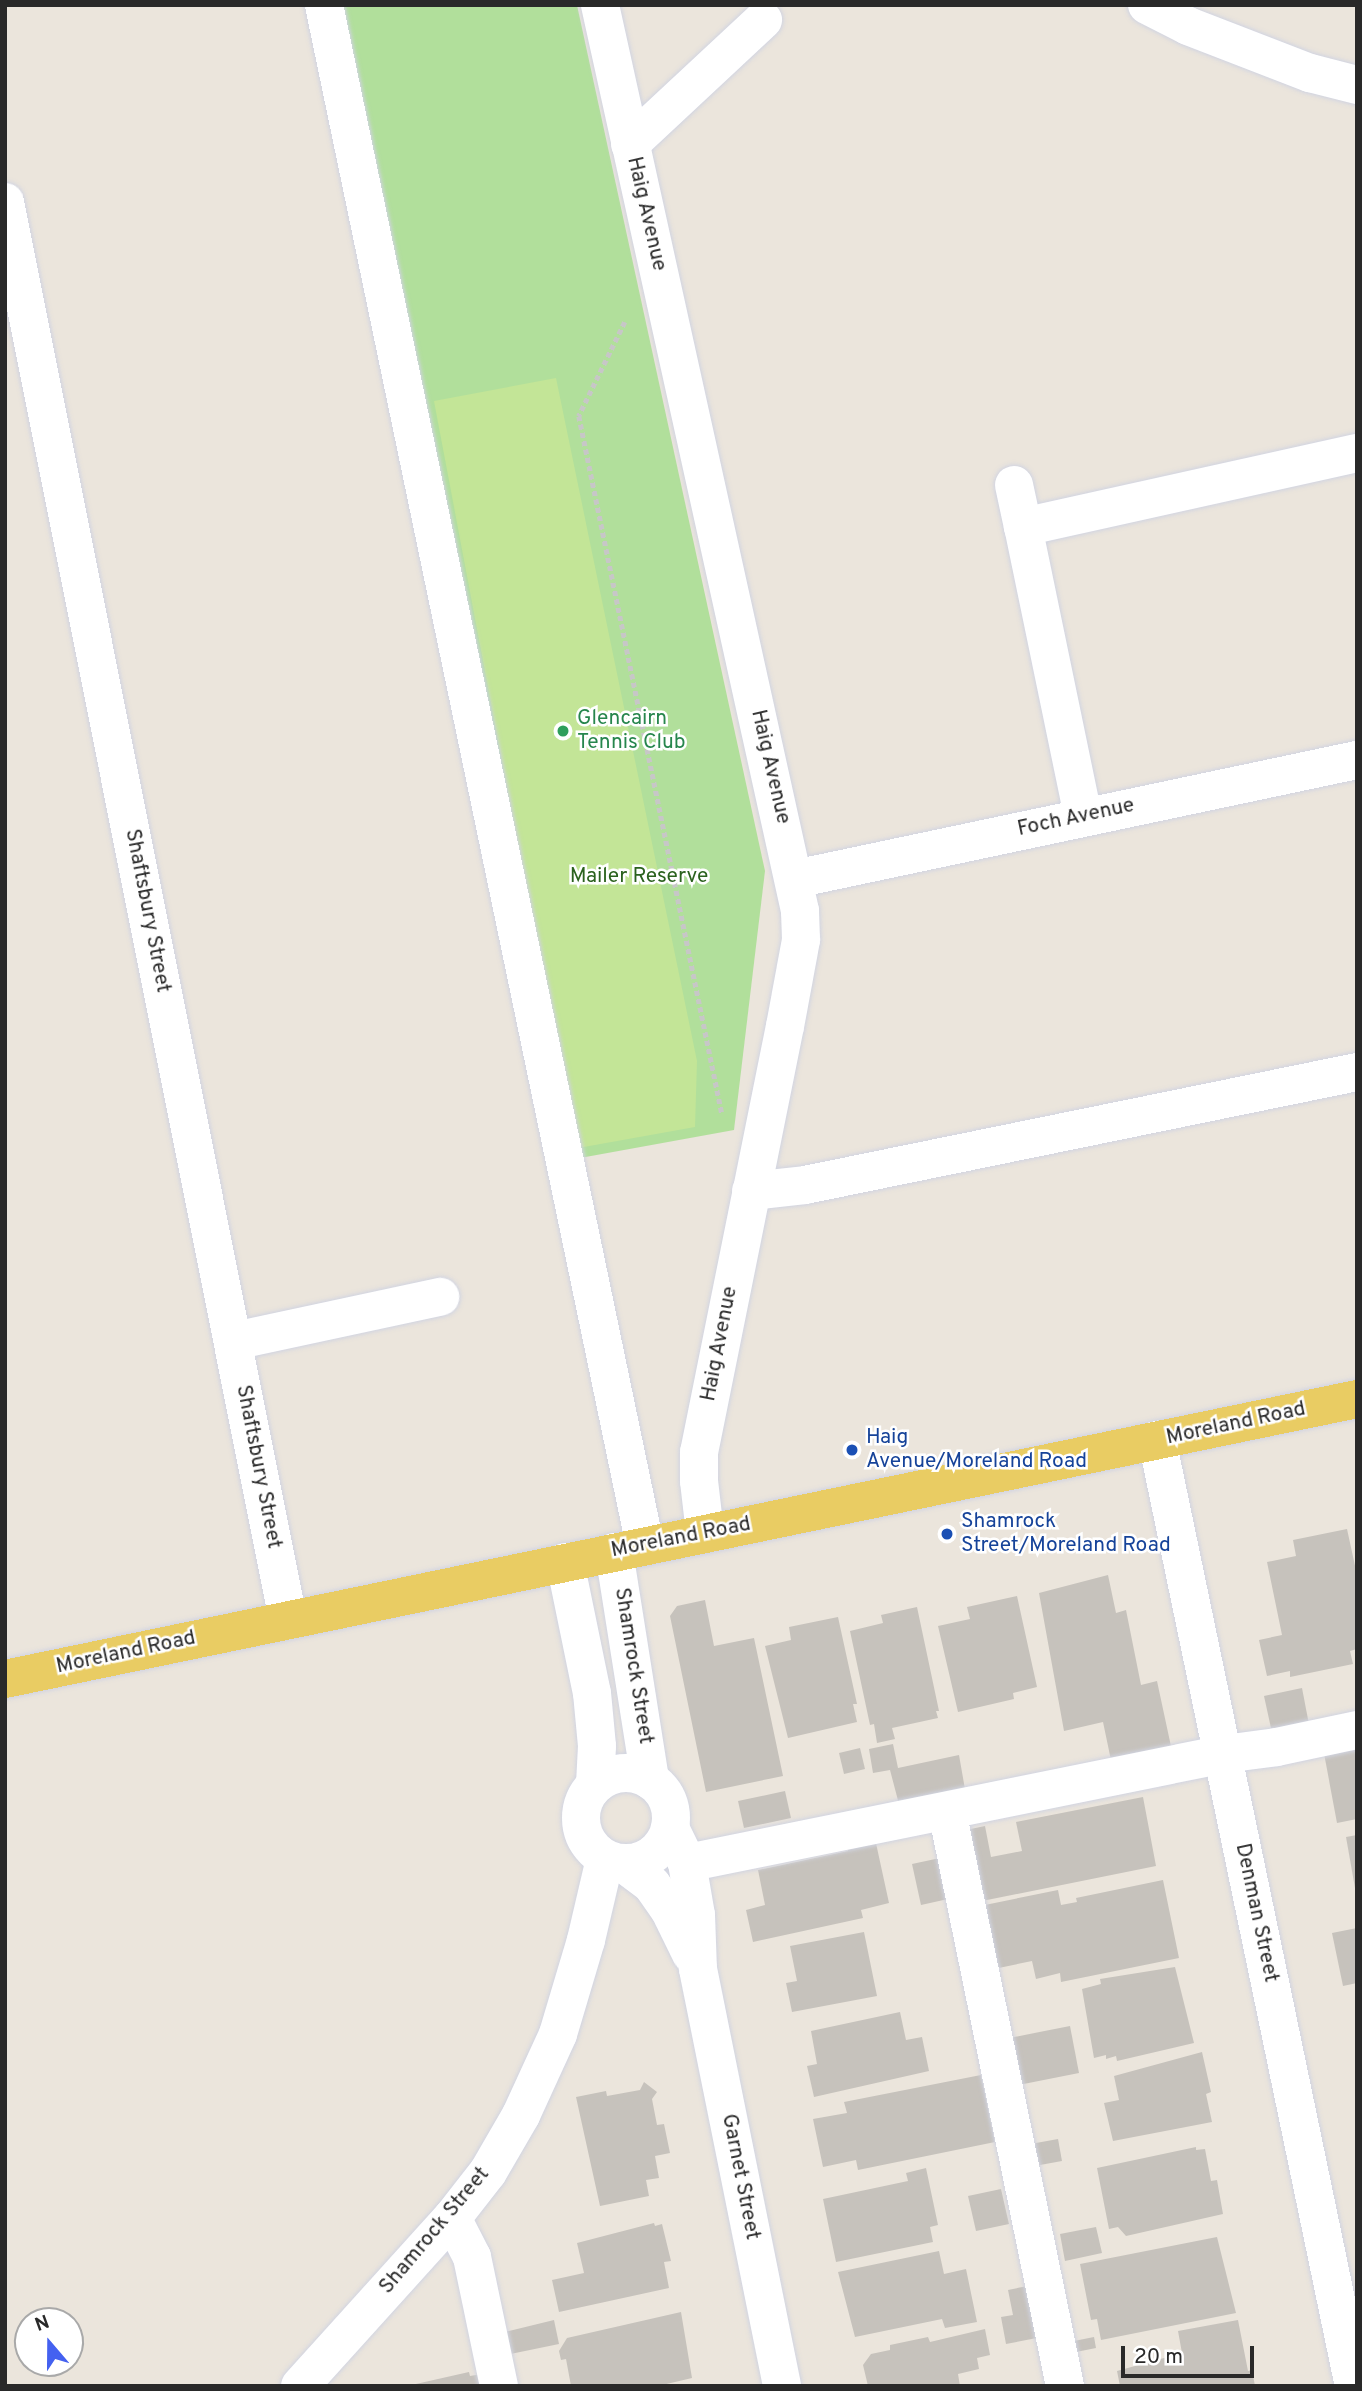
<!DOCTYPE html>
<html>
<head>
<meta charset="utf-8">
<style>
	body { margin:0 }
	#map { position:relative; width:1362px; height:2391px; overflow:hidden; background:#ebe5dc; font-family:Overpass,sans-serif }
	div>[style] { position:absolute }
	.green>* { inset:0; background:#b1df9b }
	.pitch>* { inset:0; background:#c3e597 }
	.building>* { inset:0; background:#c6c2bc }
	.path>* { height:4.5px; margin-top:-2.25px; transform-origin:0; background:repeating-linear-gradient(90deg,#c7c7c7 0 5px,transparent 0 8.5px) }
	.roads { filter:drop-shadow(0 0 2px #d1d4e1) drop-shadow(0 0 2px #d1d4e1) }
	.minor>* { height:38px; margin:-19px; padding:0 19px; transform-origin:19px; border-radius:19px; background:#fff }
	.minor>.ring { margin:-19px; padding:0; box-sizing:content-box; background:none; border:38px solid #fff; border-radius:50% }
	.major>* { height:38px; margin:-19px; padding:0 19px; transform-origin:19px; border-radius:19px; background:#e9cc63 }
	.dots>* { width:19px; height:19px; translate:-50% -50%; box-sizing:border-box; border:4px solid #fff; border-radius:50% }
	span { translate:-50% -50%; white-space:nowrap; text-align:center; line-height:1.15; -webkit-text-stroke:5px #fff; paint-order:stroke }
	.street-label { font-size:21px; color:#292929 }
	.leisure-label { font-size:21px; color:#27864d }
	.left { translate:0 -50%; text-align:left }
	.park-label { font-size:21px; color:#2b621e }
	.transit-label { font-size:21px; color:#164399 }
	.frame { position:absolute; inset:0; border:7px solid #292929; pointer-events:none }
	.north { position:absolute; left:14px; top:2307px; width:70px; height:70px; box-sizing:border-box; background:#fff; border:2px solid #a9a9a9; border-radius:50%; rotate:340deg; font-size:19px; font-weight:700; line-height:28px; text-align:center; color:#292929 }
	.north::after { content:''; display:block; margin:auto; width:24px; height:32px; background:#4461f0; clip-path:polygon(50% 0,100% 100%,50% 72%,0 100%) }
	.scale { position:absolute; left:1121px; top:2346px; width:133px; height:32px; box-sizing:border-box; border:4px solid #292929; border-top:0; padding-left:9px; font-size:21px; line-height:24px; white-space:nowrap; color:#292929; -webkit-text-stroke:5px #fff; paint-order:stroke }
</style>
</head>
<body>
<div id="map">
	<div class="green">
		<div style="clip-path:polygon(334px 5px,577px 5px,765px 871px,734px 1130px,569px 1160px)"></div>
	</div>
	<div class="pitch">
		<div style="clip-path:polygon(556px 378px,697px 1061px,695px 1127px,567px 1150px,563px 1085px,434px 401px)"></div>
	</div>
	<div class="building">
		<div style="clip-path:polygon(1347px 1529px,1357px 1575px,1357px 1649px,1350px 1651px,1353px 1664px,1290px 1677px,1290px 1671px,1267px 1676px,1259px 1640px,1282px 1635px,1267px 1562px,1296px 1556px,1293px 1540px)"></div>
		<div style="clip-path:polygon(1108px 1575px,1116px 1613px,1126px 1610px,1141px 1685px,1157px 1681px,1172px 1751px,1112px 1765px,1103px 1722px,1064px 1731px,1039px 1593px)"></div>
		<div style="clip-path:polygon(1017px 1596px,1037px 1687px,1013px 1693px,1014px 1699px,958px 1712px,938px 1626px,970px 1619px,967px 1607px)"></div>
		<div style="clip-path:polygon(705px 1600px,714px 1646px,754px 1638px,783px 1776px,706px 1792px,670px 1616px,677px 1606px)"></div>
		<div style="clip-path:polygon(917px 1607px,939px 1711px,936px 1711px,938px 1718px,892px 1728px,895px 1739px,877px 1743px,874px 1724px,870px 1725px,850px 1631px,883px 1623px,881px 1615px)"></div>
		<div style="clip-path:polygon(838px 1617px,857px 1704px,853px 1704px,857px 1722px,788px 1738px,765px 1646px,791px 1640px,789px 1627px)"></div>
		<div style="clip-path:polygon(1302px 1688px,1311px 1735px,1274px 1742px,1264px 1696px)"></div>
		<div style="clip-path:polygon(1357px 1742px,1357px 1819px,1337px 1823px,1323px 1748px)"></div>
		<div style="clip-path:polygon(893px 1744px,898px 1768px,959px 1755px,966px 1795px,900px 1808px,890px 1770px,873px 1773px,869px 1749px)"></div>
		<div style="clip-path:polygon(860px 1748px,865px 1769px,844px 1774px,839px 1753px)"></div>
		<div style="clip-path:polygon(785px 1791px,791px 1818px,744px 1828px,738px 1801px)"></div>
		<div style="clip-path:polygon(1143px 1797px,1156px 1866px,982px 1901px,961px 1831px,985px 1826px,991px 1857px,1022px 1851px,1016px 1822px)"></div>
		<div style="clip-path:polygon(874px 1834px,889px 1903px,861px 1910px,863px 1918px,753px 1942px,746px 1910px,765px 1905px,758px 1870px,848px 1851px,846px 1840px)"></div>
		<div style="clip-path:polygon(1357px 1835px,1357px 1887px,1355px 1888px,1346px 1837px)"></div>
		<div style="clip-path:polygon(940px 1858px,948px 1899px,921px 1905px,912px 1864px)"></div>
		<div style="clip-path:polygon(1163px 1880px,1179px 1958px,1061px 1982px,1060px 1973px,1036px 1979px,1032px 1961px,989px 1970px,975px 1907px,1058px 1890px,1061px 1905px,1077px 1902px,1076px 1898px)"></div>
		<div style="clip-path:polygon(1357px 1928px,1357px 1983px,1343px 1986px,1332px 1933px)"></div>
		<div style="clip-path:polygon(864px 1932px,877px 1996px,792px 2012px,786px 1983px,797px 1981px,790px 1946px)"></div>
		<div style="clip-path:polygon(1175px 1967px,1194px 2043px,1117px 2061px,1116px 2056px,1106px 2059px,1106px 2055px,1094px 2058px,1082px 1989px,1101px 1984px,1100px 1979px)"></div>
		<div style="clip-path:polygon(900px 2012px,906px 2040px,922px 2037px,929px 2071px,814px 2097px,807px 2066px,817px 2064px,811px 2031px)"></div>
		<div style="clip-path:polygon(1070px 2026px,1079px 2073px,1013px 2086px,1004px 2039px)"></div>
		<div style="clip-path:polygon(1202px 2052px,1211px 2092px,1206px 2094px,1212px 2122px,1113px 2141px,1104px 2103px,1119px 2100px,1114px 2076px)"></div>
		<div style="clip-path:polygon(981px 2075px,995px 2142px,858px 2170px,856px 2160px,823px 2167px,813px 2119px,847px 2113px,844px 2102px)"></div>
		<div style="clip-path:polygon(644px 2082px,657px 2092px,652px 2099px,657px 2125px,664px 2124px,670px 2153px,655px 2156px,659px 2178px,646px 2180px,649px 2196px,600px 2206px,576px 2097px,606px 2091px,607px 2096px,640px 2090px)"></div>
		<div style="clip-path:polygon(1058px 2139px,1062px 2161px,1029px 2167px,1025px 2145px)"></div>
		<div style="clip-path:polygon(1196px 2147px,1196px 2150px,1205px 2149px,1211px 2181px,1217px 2180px,1223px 2214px,1126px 2236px,1118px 2227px,1109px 2229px,1097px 2168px)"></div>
		<div style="clip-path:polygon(926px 2168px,938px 2225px,930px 2227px,933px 2242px,836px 2262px,823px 2199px,908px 2181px,906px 2173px)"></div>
		<div style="clip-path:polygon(1001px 2189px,1009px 2224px,976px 2231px,968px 2196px)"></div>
		<div style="clip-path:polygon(654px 2223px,655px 2226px,662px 2224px,671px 2261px,664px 2262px,669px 2288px,559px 2312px,552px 2280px,584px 2273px,577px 2243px)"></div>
		<div style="clip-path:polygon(1096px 2227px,1102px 2253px,1065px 2261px,1060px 2234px)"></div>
		<div style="clip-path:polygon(1217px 2237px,1236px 2313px,1101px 2340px,1097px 2319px,1091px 2320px,1080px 2264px)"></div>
		<div style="clip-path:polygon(939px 2251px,944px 2274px,966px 2269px,977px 2322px,945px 2328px,942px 2319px,855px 2337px,838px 2272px)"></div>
		<div style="clip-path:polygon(1027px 2286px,1042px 2337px,1006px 2344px,1001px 2317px,1013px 2315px,1008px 2290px)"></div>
		<div style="clip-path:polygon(681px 2312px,692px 2378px,658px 2386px,571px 2386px,566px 2359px,561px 2360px,559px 2351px,567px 2338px)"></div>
		<div style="clip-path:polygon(554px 2320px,559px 2344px,505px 2355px,501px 2333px)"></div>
		<div style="clip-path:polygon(1238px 2320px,1248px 2371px,1252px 2370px,1255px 2386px,1120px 2386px,1117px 2371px,1182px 2353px,1178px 2331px)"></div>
		<div style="clip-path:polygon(985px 2329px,990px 2355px,977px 2358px,979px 2369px,958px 2374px,960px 2386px,868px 2386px,863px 2365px,871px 2354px,890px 2350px,890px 2345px,928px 2337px,930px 2342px)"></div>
		<div style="clip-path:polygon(1094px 2337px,1096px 2348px,1066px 2354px,1064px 2343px)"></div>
		<div style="clip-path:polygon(469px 2372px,470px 2376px,488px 2373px,490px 2386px,407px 2386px)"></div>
	</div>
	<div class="path">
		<div style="left:625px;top:322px;width:105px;rotate:116.1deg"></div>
		<div style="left:579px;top:416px;width:712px;rotate:78.42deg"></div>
	</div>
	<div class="roads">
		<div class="minor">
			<div style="left:324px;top:5px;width:1573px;rotate:78.23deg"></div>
			<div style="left:600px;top:5px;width:928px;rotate:77.55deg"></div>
			<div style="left:800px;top:911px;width:29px;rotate:88deg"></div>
			<div style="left:801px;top:940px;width:87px;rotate:100.5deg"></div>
			<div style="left:785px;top:1026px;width:435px;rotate:101.4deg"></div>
			<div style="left:699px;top:1452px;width:29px;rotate:90deg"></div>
			<div style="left:699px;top:1481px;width:52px;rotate:83.4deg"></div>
			<div style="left:1147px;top:5px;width:46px;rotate:27.1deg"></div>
			<div style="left:1188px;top:26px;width:131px;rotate:21.1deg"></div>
			<div style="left:1310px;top:73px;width:49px;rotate:14.3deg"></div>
			<div style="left:630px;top:144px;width:182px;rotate:-43deg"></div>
			<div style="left:5px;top:202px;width:1445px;rotate:78.71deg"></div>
			<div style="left:1014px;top:485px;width:43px;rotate:77.9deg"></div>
			<div style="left:1083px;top:816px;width:295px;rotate:-101.7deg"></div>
			<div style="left:1023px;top:527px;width:342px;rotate:-12.5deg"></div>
			<div style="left:795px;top:879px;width:574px;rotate:-11.96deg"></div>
			<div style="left:751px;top:1191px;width:54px;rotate:-6.3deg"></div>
			<div style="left:805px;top:1185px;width:563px;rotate:-11.57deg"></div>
			<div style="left:234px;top:1341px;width:211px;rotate:-12.1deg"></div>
			<div style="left:1157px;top:1440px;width:966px;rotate:78.24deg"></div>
			<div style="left:614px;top:1552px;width:231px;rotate:81deg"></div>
			<div style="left:565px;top:1562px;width:134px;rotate:78.4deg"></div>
			<div style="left:592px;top:1693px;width:53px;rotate:84.6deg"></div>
			<div style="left:597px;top:1746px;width:39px;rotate:93deg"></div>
			<div class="ring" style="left:581px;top:1773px;width:52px;height:52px"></div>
			<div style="left:947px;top:1811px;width:587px;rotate:78.4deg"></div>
			<div style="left:670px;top:1828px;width:39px;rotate:64deg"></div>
			<div style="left:687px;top:1863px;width:53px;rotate:80.2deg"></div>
			<div style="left:696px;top:1915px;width:54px;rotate:87.9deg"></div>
			<div style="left:698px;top:1969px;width:425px;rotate:78.6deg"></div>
			<div style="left:623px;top:1863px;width:36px;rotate:37deg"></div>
			<div style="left:652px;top:1885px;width:29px;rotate:55deg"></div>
			<div style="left:669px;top:1909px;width:50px;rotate:63.9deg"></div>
			<div style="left:687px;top:1863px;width:548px;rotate:-11.47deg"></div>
			<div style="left:1224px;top:1754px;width:53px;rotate:-7.5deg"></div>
			<div style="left:1277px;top:1747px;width:82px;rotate:-12deg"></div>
			<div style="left:452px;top:2218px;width:44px;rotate:62.9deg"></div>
			<div style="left:472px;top:2257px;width:132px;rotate:78.2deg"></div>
			<div style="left:300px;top:2386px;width:227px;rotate:-47.9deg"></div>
			<div style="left:452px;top:2218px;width:58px;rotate:-52deg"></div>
			<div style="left:488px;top:2172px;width:66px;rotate:-59.9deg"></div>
			<div style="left:521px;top:2115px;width:89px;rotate:-65.4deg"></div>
			<div style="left:558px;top:2034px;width:98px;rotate:-73.4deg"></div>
			<div style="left:586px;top:1940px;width:83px;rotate:-76.8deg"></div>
		</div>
		<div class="major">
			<div style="left:5px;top:1679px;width:1381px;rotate:-11.7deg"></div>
		</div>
	</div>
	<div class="dots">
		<div style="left:563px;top:731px;background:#2e9e5b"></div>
		<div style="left:852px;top:1450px;background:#1a4fb4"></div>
		<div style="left:947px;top:1534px;background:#1a4fb4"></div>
	</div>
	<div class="street-label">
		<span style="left:646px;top:214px;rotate:77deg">Haig Avenue</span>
		<span style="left:770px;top:767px;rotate:77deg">Haig Avenue</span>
		<span style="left:1076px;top:818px;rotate:-12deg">Foch Avenue</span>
		<span style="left:147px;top:911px;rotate:79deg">Shaftsbury Street</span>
		<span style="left:720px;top:1344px;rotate:-79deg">Haig Avenue</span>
		<span style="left:1236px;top:1424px;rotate:-12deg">Moreland Road</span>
		<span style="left:258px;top:1467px;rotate:79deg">Shaftsbury Street</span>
		<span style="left:681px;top:1538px;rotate:-11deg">Moreland Road</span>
		<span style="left:126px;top:1653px;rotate:-12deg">Moreland Road</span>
		<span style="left:633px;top:1666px;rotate:81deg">Shamrock Street</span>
		<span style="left:1256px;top:1913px;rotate:78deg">Denman Street</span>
		<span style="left:740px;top:2177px;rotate:79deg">Garnet Street</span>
		<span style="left:435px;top:2231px;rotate:-50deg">Shamrock Street</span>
	</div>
	<div class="leisure-label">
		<span class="left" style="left:577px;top:731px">Glencairn<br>Tennis Club</span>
	</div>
	<div class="park-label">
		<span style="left:639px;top:877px">Mailer Reserve</span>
	</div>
	<div class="transit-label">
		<span class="left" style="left:866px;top:1450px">Haig<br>Avenue/Moreland Road</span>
		<span class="left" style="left:961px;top:1534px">Shamrock<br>Street/Moreland Road</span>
	</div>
	<div class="frame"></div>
	<div class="north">N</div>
	<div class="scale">20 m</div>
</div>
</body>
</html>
